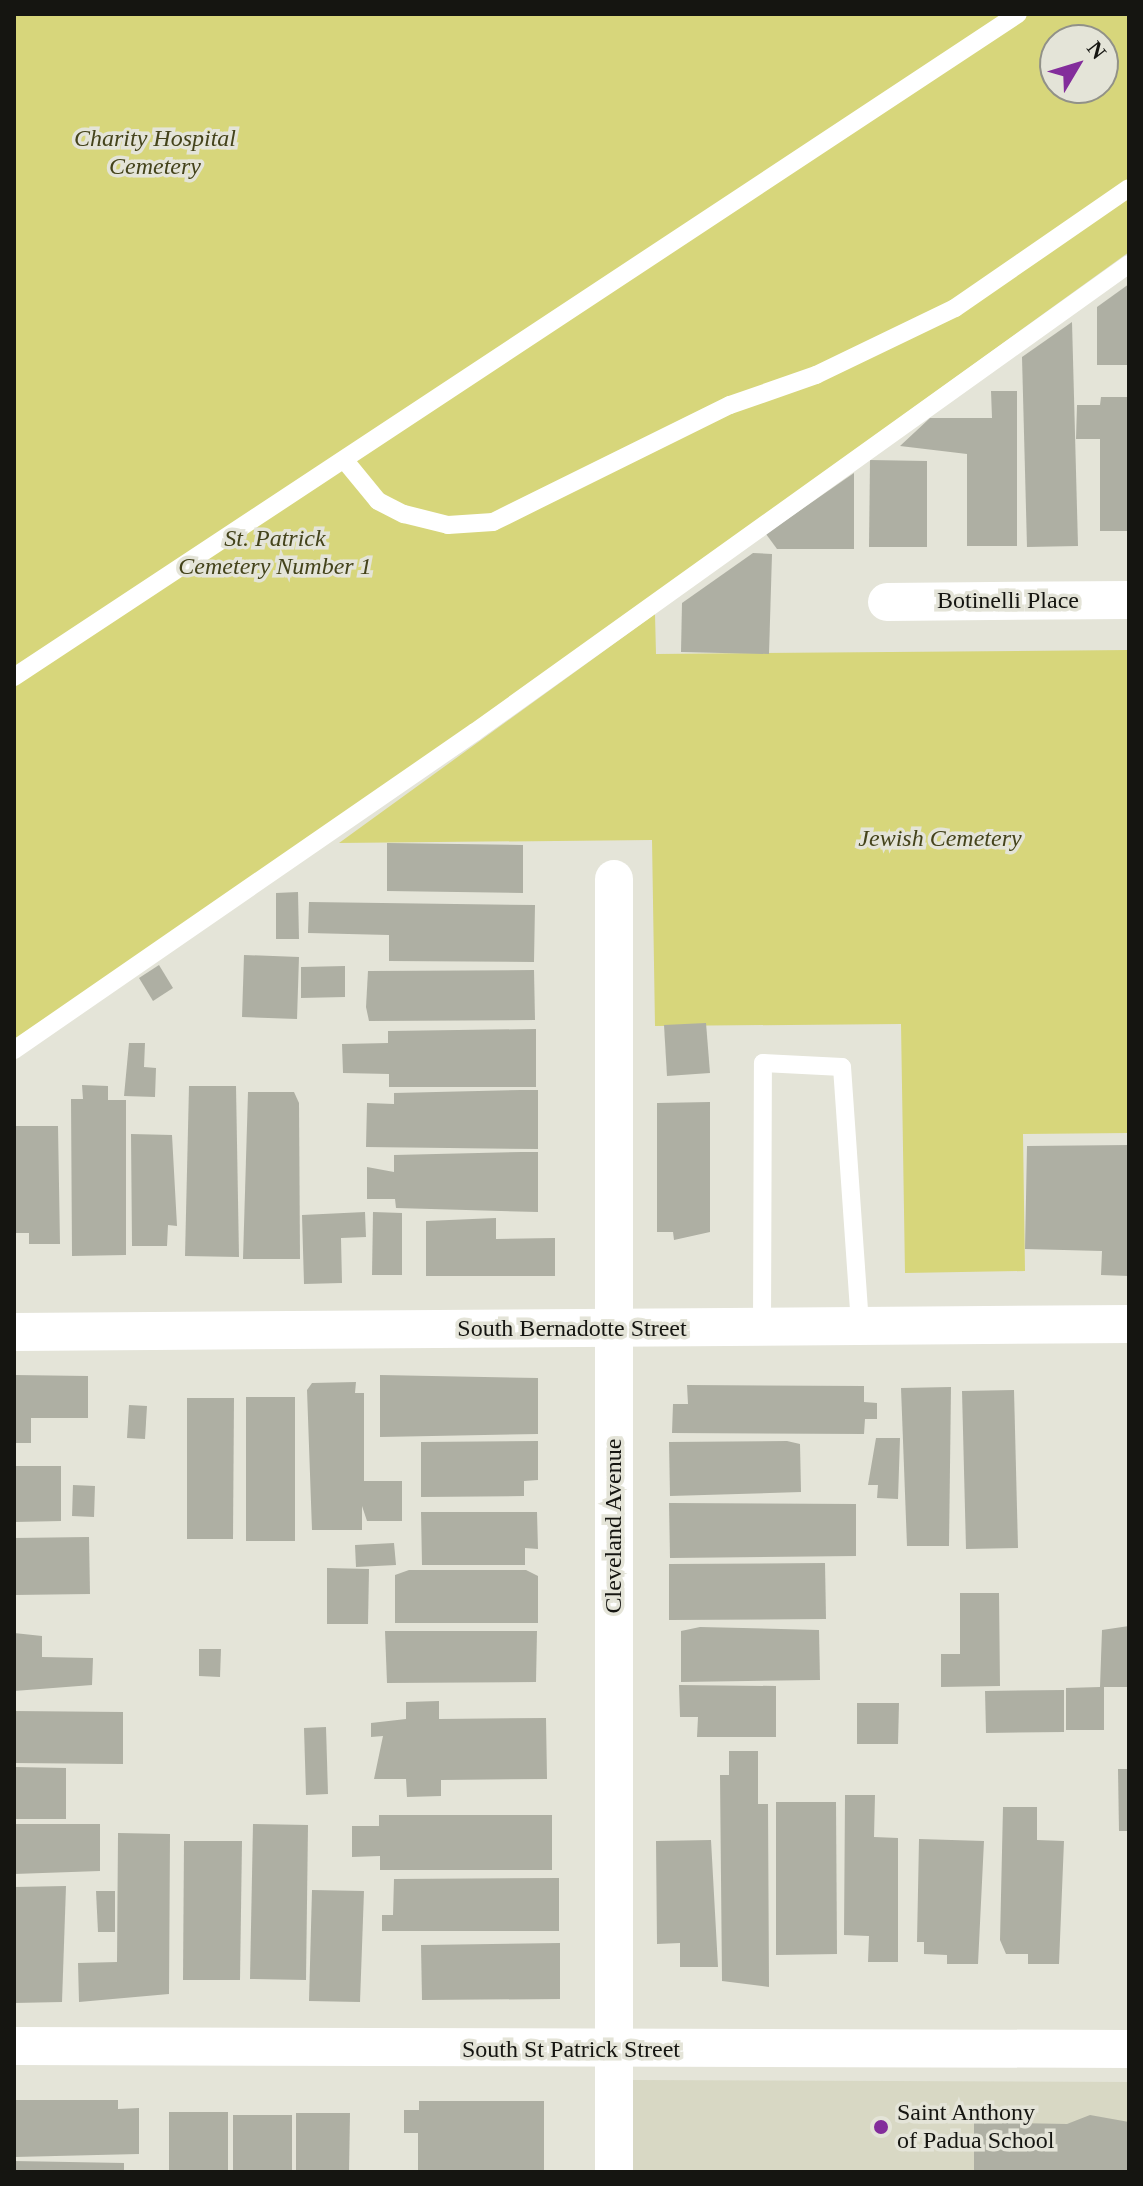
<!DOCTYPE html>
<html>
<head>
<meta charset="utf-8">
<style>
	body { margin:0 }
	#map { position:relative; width:1143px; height:2186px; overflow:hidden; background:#e4e4d8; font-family:"Times New Roman",serif }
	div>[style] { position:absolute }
	.built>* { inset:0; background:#d8d8c4 }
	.green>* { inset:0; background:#d7d67b }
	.building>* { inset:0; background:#aeafa3 }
	.lane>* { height:18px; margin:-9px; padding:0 9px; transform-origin:9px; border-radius:9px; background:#fff }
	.street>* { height:38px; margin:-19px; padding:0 19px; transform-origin:19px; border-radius:19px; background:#fff }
	.dots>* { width:22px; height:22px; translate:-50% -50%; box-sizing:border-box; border:4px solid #e4e4d8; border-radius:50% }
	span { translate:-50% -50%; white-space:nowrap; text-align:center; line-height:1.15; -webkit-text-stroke:7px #e4e4d8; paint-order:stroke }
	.park-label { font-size:24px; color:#44431b; font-style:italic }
	.street-label { font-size:24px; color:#151511 }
	.poi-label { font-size:24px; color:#151511 }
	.left { translate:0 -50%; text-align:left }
	.frame { position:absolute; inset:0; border:16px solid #151511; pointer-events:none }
	.north { position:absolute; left:1039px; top:24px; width:80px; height:80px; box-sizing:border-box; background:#e4e4d8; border:2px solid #919188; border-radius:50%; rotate:52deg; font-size:22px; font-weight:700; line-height:32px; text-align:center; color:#151511 }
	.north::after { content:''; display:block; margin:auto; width:28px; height:36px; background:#832d9b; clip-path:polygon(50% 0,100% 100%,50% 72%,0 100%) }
</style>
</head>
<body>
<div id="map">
	<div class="built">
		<div style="clip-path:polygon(633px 2080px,1129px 2082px,1129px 2172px,633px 2172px)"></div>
	</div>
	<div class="green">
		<div style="clip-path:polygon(evenodd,14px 14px,1129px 14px,1129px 252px,14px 1057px,14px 14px,1055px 40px,1103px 40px,1103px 88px,1055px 88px,1055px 40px)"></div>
		<div style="clip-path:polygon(655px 614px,656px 654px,1129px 650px,1129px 1133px,1023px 1134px,1025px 1271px,905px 1273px,901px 1024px,655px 1026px,652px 840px,339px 843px)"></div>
	</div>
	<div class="building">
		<div style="clip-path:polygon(1129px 284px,1129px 365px,1097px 365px,1097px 307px)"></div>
		<div style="clip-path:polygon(1072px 322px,1078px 546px,1027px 547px,1022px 357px)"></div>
		<div style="clip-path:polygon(991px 391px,1017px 391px,1017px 546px,967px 546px,967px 454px,900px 446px,930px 418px,992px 418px)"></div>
		<div style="clip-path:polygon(1101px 397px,1129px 397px,1129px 531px,1100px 531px,1100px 439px,1076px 439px,1077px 405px,1100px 405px)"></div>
		<div style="clip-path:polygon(870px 460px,927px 461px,927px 547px,869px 547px)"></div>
		<div style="clip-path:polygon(854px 473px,854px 549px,777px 549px,766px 534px)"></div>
		<div style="clip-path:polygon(753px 553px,772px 554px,769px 654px,681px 652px,682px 603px)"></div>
		<div style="clip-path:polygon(387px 843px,523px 845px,523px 893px,387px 891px)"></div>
		<div style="clip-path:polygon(298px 892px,299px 939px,276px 939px,276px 893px)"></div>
		<div style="clip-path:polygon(309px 902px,535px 905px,534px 962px,389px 961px,389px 935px,308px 933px)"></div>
		<div style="clip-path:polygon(244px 955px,299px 957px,297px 1019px,242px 1017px)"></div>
		<div style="clip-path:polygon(159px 965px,173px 988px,153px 1001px,139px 978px)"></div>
		<div style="clip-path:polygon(345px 966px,345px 997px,301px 998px,301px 967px)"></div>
		<div style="clip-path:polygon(534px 970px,535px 1020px,369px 1021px,366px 1007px,368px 971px)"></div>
		<div style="clip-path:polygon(706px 1023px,710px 1073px,667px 1076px,664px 1025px)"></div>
		<div style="clip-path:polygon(536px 1029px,536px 1087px,389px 1087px,389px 1074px,343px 1073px,342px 1044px,388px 1043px,388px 1031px)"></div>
		<div style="clip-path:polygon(129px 1043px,145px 1043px,144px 1067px,156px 1068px,155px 1097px,124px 1096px)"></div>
		<div style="clip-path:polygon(82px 1085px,108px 1086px,108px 1100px,126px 1100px,126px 1255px,72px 1256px,71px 1099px,83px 1099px)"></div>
		<div style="clip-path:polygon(189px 1086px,236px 1086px,239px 1257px,185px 1256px)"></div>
		<div style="clip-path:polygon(521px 1090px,538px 1090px,538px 1149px,366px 1147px,367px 1103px,394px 1104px,394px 1093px)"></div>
		<div style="clip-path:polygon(248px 1092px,294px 1092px,299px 1103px,300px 1259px,243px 1259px)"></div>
		<div style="clip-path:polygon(710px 1102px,710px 1232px,674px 1240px,673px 1232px,657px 1232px,657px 1103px)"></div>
		<div style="clip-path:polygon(14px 1126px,58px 1126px,60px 1244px,29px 1244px,29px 1233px,14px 1233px)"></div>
		<div style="clip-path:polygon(131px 1134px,172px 1135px,177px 1226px,168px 1225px,167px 1246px,132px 1246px)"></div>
		<div style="clip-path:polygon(1129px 1145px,1129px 1276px,1101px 1275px,1102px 1251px,1025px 1249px,1027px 1146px)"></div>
		<div style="clip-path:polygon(522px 1152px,538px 1152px,538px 1212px,396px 1208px,395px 1199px,367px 1199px,367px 1167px,394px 1172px,394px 1155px)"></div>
		<div style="clip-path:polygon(365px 1212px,366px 1237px,341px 1238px,342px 1283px,304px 1284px,302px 1215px)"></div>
		<div style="clip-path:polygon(373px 1212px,402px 1213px,402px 1275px,372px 1275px)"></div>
		<div style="clip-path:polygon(496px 1218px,496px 1239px,555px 1238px,555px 1276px,426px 1276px,426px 1221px)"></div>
		<div style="clip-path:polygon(14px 1375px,88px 1376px,88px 1418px,31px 1418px,31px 1443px,14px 1443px)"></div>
		<div style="clip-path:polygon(380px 1375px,538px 1378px,538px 1434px,380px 1437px)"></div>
		<div style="clip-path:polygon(356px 1382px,355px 1393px,364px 1393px,364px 1481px,402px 1481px,402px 1521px,367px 1521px,362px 1506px,362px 1530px,312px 1530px,307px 1390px,312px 1383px)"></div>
		<div style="clip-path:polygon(687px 1385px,864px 1386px,864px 1402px,877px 1403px,877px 1419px,865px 1419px,864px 1434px,672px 1433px,673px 1404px,688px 1404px)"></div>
		<div style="clip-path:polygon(951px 1387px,949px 1546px,907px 1546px,901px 1388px)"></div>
		<div style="clip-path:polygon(1014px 1390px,1018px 1548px,966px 1549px,962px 1391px)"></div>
		<div style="clip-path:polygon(246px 1397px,295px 1397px,295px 1541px,246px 1541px)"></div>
		<div style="clip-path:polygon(187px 1398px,234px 1398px,233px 1539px,187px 1539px)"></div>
		<div style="clip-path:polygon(129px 1405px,147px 1406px,145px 1439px,127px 1438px)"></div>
		<div style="clip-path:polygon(876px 1438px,900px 1438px,898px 1499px,877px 1498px,878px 1485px,868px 1485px)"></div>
		<div style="clip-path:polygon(538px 1441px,538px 1480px,524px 1481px,524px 1496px,421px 1497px,421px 1442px)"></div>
		<div style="clip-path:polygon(787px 1441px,800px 1444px,801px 1492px,670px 1496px,669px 1442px)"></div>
		<div style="clip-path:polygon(14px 1466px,61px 1466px,61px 1521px,14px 1522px)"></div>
		<div style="clip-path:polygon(73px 1485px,95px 1486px,94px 1517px,72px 1516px)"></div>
		<div style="clip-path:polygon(669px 1503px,856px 1504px,856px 1556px,670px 1558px)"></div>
		<div style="clip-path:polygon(421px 1512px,537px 1512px,538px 1549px,525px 1548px,525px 1565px,422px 1565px)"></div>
		<div style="clip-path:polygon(89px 1537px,90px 1594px,14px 1595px,14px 1538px)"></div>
		<div style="clip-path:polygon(394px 1543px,396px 1565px,356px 1567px,355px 1545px)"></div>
		<div style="clip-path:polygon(825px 1563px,826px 1619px,669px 1620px,669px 1564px)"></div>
		<div style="clip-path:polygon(327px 1568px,369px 1569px,368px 1624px,327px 1624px)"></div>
		<div style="clip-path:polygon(409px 1570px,526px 1570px,538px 1576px,538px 1623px,395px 1623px,395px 1575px)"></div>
		<div style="clip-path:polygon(960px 1593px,999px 1593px,1000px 1686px,941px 1687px,941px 1654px,960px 1654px)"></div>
		<div style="clip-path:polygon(1129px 1626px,1129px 1687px,1104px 1687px,1104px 1730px,1066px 1730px,1066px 1688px,1100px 1687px,1102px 1630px)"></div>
		<div style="clip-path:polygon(700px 1627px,819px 1630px,820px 1680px,681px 1682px,681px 1631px)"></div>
		<div style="clip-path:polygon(385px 1631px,537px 1631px,536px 1682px,387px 1683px)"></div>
		<div style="clip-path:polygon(14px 1633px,42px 1636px,42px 1657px,93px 1658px,92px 1685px,14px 1691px)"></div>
		<div style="clip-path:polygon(199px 1649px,221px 1649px,220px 1677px,199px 1676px)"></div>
		<div style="clip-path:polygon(679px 1685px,776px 1686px,776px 1737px,697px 1737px,698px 1717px,680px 1717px)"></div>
		<div style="clip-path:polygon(1064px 1690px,1064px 1732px,986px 1733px,985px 1691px)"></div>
		<div style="clip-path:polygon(439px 1701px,439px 1719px,546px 1718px,547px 1779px,441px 1780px,441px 1796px,407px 1797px,406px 1779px,374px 1779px,383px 1736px,371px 1737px,371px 1723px,406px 1719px,406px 1702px)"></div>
		<div style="clip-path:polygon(857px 1703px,899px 1703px,898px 1744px,857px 1744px)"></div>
		<div style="clip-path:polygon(14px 1711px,123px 1712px,123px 1764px,14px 1763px)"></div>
		<div style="clip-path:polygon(326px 1727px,328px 1794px,306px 1795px,304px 1728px)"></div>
		<div style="clip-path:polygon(729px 1751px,758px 1751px,758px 1804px,768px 1804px,769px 1987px,722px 1981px,720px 1775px,729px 1775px)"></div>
		<div style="clip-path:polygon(14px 1767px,66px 1768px,66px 1819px,14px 1819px)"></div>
		<div style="clip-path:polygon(1118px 1769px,1129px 1769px,1129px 1831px,1119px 1831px)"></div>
		<div style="clip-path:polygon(845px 1795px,875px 1795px,874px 1837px,898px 1838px,898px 1962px,868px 1962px,869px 1936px,844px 1935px)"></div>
		<div style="clip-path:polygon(776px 1802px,836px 1802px,837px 1954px,776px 1955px)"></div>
		<div style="clip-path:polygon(1003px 1807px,1037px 1807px,1037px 1840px,1064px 1841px,1059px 1964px,1028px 1964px,1028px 1954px,1006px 1954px,1000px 1940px)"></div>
		<div style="clip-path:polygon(379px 1815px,552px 1815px,552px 1870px,380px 1870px,380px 1856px,352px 1857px,352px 1826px,379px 1826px)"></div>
		<div style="clip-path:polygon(14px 1824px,100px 1824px,100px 1871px,14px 1874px)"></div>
		<div style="clip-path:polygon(253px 1824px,308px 1825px,306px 1980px,250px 1979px)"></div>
		<div style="clip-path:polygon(118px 1833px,170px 1834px,169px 1994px,79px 2002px,78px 1963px,117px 1962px)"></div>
		<div style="clip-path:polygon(919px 1839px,984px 1841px,978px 1964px,947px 1964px,947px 1955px,924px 1954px,924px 1942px,917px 1942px)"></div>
		<div style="clip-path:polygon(711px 1840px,718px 1967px,680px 1967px,680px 1943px,657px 1944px,656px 1841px)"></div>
		<div style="clip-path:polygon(184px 1841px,242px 1841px,240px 1980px,183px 1980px)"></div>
		<div style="clip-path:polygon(559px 1878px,559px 1931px,382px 1931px,382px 1915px,393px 1915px,394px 1879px)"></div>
		<div style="clip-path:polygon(66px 1886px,62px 2002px,14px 2003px,14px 1887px)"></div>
		<div style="clip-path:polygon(312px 1890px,364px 1891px,360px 2002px,309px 2001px)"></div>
		<div style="clip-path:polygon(96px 1891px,115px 1891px,115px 1932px,98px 1932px)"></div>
		<div style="clip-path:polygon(560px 1943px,560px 1999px,422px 2000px,421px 1945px)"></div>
		<div style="clip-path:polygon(14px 2100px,118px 2100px,118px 2109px,139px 2108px,139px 2154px,14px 2157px)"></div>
		<div style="clip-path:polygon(419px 2101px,544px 2101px,544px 2172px,418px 2172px,418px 2133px,404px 2133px,404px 2110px,419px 2110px)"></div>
		<div style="clip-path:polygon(169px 2112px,228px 2112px,228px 2172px,169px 2172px)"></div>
		<div style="clip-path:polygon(296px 2113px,350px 2113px,349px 2172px,296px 2172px)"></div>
		<div style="clip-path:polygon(233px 2115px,292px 2115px,292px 2172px,233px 2172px)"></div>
		<div style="clip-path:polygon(1090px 2115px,1129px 2122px,1129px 2172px,974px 2172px,974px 2122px,1067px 2124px)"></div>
		<div style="clip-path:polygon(14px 2161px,124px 2163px,124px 2172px,14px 2172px)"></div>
	</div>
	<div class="lane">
		<div style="left:346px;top:462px;width:50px;rotate:50.6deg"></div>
		<div style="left:378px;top:501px;width:29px;rotate:27deg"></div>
		<div style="left:404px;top:514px;width:45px;rotate:14deg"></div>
		<div style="left:448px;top:525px;width:45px;rotate:-3.8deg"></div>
		<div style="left:493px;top:522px;width:264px;rotate:-26.3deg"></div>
		<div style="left:730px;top:405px;width:91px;rotate:-19.2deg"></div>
		<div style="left:816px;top:375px;width:154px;rotate:-25.7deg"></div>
		<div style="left:955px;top:308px;width:211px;rotate:-34.6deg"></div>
		<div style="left:14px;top:677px;width:1203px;rotate:-33.44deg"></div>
		<div style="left:14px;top:1050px;width:560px;rotate:-34.6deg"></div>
		<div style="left:475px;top:732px;width:804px;rotate:-35.59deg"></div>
		<div style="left:762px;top:1327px;width:264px;rotate:-89.8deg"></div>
		<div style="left:763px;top:1063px;width:79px;rotate:2.9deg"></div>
		<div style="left:842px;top:1067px;width:260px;rotate:86deg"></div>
	</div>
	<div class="street">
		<div style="left:887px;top:602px;width:242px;rotate:-0.5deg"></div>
		<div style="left:614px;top:879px;width:1293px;rotate:90deg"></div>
		<div style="left:14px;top:1332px;width:1115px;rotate:-0.41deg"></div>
		<div style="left:14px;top:2046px;width:1115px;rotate:0.15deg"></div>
	</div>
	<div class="dots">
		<div style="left:881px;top:2127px;background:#832d9b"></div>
	</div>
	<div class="park-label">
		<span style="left:155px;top:153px">Charity Hospital<br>Cemetery</span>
		<span style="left:275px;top:553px">St. Patrick<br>Cemetery Number 1</span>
		<span style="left:940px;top:839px">Jewish Cemetery</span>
	</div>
	<div class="street-label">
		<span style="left:1008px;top:601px">Botinelli Place</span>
		<span style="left:572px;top:1329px">South Bernadotte Street</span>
		<span style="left:614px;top:1526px;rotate:-90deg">Cleveland Avenue</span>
		<span style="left:571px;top:2050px">South St Patrick Street</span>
	</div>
	<div class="poi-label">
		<span class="left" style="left:897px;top:2127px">Saint Anthony<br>of Padua School</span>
	</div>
	<div class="frame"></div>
	<div class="north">N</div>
</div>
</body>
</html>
